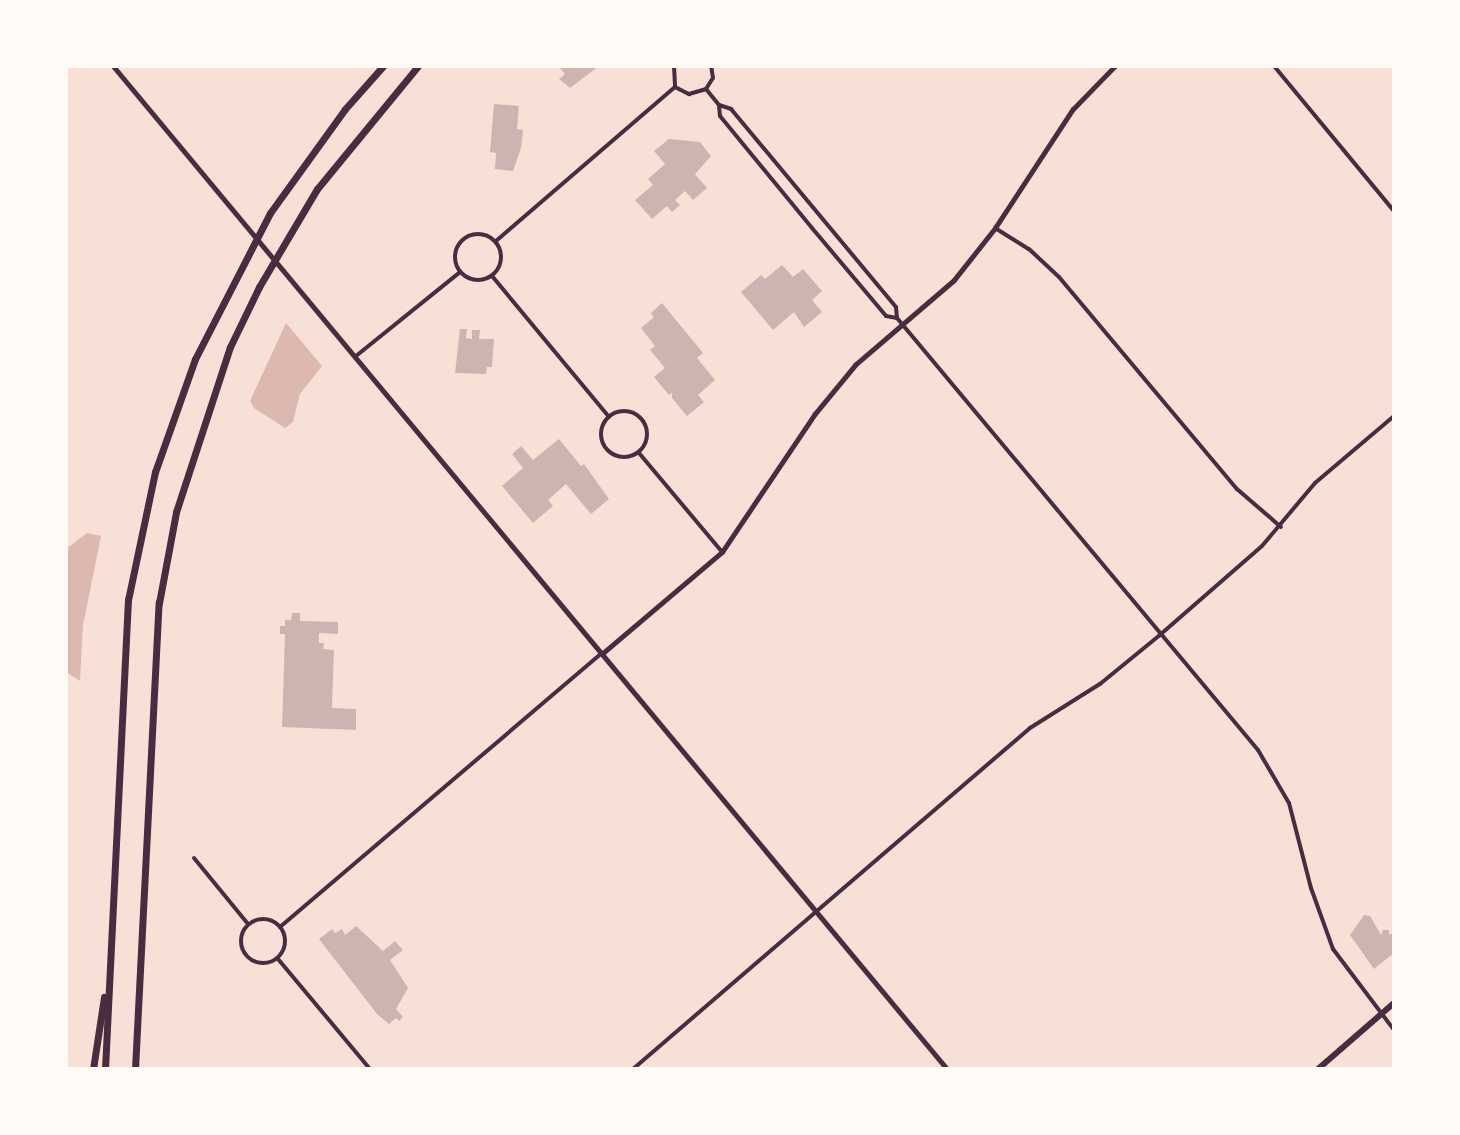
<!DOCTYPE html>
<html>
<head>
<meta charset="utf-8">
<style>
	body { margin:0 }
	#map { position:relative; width:1460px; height:1135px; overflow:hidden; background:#f7e1d7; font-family:"Crimson Pro",serif }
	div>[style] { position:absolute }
	.water>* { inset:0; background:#dcb8b0 }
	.building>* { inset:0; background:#ccb4b1 }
	.minor>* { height:4px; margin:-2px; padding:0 2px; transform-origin:2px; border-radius:2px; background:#4a2c40 }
	.minor>.ring { margin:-2px; padding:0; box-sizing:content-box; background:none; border:4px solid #4a2c40; border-radius:50% }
	.tertiary>* { height:4.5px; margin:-2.25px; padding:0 2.25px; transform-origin:2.25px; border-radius:2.25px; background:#4a2c40 }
	.secondary>* { height:5px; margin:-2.5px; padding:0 2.5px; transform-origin:2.5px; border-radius:2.5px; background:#4a2c40 }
	.primary>* { height:6px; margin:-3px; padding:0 3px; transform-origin:3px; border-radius:3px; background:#4a2c40 }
	.motorway>* { height:7px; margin:-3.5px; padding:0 3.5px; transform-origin:3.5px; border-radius:3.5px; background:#4a2c40 }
	span { translate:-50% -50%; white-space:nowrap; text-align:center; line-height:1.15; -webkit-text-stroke:6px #fffaf5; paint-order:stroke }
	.frame { position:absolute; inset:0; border:68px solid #fffaf5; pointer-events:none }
</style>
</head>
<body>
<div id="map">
	<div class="water">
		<div style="clip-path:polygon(286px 323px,322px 366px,300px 394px,293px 422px,285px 428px,254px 408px,250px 401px)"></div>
		<div style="clip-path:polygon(87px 533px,101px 536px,83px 625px,80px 681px,66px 672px,66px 549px)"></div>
	</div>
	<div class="building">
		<div style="clip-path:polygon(558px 66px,599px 66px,570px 88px,559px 79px,565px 74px)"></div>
		<div style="clip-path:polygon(494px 104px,519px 106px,517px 129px,523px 130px,521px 148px,513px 171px,495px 169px,496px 153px,490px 152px)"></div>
		<div style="clip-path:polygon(669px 139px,700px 142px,711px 156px,695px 174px,707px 188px,693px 200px,685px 191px,675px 200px,680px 205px,672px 212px,667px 206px,652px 219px,635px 200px,653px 185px,648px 179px,665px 164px,654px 151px)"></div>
		<div style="clip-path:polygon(782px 265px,793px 277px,803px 269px,822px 291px,812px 300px,822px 312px,804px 327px,794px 312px,773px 330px,741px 292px,761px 275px,765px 279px)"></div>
		<div style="clip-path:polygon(662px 303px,703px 353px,697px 358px,715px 380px,698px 395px,704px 402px,687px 416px,672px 398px,672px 393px,669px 395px,654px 377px,665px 368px,650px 350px,655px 346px,641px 328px,654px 317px,651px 313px)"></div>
		<div style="clip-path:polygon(460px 329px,467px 329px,466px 338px,472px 339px,472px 330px,480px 330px,479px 339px,494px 339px,492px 367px,487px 367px,486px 374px,455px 373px)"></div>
		<div style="clip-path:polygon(559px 439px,581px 466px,584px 464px,609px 499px,591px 514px,566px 484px,548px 500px,553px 506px,533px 523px,502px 486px,523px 468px,512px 454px,521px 446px,533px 460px)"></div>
		<div style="clip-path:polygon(292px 613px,300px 613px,300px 621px,338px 622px,338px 634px,319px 633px,319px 643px,324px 643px,323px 649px,334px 650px,332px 708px,356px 709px,356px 730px,282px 727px,285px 634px,280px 634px,280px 626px,285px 626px,285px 620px,291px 620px)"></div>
		<div style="clip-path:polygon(1364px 915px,1370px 916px,1381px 935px,1383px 930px,1389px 930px,1389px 935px,1394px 932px,1394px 953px,1374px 969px,1350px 935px)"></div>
		<div style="clip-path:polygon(356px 926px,383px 951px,395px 941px,403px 950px,390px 960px,408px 988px,396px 1009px,403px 1017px,399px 1021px,396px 1018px,389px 1024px,377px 1014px,319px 939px,332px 929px,335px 933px,342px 929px,345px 935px)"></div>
	</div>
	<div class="minor">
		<div style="left:674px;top:66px;width:21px;rotate:87deg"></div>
		<div style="left:675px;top:87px;width:16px;rotate:27deg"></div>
		<div style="left:689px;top:94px;width:18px;rotate:-16deg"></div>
		<div style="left:706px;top:89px;width:13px;rotate:-58deg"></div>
		<div style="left:713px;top:78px;width:12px;rotate:-99deg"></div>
		<div style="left:1274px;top:66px;width:188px;rotate:50.4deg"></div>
		<div style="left:706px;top:89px;width:21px;rotate:51deg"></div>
		<div style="left:719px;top:105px;width:13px;rotate:18deg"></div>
		<div style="left:731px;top:109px;width:258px;rotate:50.2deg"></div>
		<div style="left:896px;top:307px;width:11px;rotate:85deg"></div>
		<div style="left:897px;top:318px;width:563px;rotate:50.12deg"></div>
		<div style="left:1258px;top:750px;width:61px;rotate:59.7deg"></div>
		<div style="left:1289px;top:803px;width:88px;rotate:75.5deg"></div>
		<div style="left:1311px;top:888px;width:65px;rotate:70.2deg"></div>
		<div style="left:1333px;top:949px;width:101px;rotate:53deg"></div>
		<div style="left:719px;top:105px;width:11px;rotate:85deg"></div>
		<div style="left:720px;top:116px;width:145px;rotate:50.6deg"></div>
		<div style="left:812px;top:228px;width:115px;rotate:49.9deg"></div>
		<div style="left:886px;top:316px;width:11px;rotate:10deg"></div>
		<div style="left:995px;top:228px;width:40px;rotate:32deg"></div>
		<div style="left:1029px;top:249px;width:41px;rotate:43deg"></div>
		<div style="left:1059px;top:277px;width:277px;rotate:50deg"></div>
		<div style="left:1237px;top:489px;width:58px;rotate:40.8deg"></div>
		<div class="ring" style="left:455px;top:234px;width:42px;height:42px"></div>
		<div style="left:496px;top:241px;width:236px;rotate:-40.7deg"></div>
		<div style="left:492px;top:276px;width:183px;rotate:50.3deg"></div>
		<div style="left:356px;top:356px;width:134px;rotate:-38.9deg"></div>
		<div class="ring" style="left:601px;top:411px;width:42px;height:42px"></div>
		<div style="left:639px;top:453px;width:129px;rotate:50deg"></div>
		<div style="left:194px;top:858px;width:85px;rotate:50.7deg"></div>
		<div class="ring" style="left:241px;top:919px;width:40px;height:40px"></div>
		<div style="left:280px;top:927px;width:423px;rotate:-40.4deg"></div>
		<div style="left:278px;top:959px;width:143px;rotate:50.1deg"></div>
		<div style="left:633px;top:1069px;width:523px;rotate:-40.66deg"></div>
		<div style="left:1030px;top:728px;width:83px;rotate:-32.2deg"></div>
		<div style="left:1100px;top:684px;width:79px;rotate:-39.3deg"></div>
		<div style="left:1161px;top:634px;width:134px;rotate:-41.1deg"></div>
		<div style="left:1262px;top:546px;width:82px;rotate:-49.9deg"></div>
		<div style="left:1315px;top:483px;width:104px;rotate:-40.3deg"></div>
	</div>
	<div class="tertiary">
		<div style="left:603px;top:653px;width:156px;rotate:-40.3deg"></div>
		<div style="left:722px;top:552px;width:165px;rotate:-56.1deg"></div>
		<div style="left:814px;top:415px;width:65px;rotate:-50.6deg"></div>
		<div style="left:855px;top:365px;width:130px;rotate:-40.6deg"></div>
		<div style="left:954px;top:280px;width:66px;rotate:-51.7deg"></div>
		<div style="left:995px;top:228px;width:142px;rotate:-56.8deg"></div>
		<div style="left:1073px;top:109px;width:60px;rotate:-45.7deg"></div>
	</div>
	<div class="secondary">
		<div style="left:113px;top:66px;width:1304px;rotate:50.26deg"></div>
	</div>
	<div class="primary">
		<div style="left:1318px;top:1069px;width:101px;rotate:-41deg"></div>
	</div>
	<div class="motorway">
		<div style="left:93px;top:1069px;width:73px;rotate:-81.3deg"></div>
		<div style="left:105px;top:1069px;width:470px;rotate:-87.2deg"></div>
		<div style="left:128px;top:600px;width:131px;rotate:-78.1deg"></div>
		<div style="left:155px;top:472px;width:120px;rotate:-70.5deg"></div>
		<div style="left:195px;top:359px;width:164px;rotate:-62.8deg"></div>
		<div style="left:270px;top:213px;width:128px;rotate:-54.2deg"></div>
		<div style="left:345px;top:109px;width:57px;rotate:-48.5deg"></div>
		<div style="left:135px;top:1069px;width:467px;rotate:-87.1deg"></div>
		<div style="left:159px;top:603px;width:93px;rotate:-79.4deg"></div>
		<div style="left:176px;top:512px;width:174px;rotate:-71.9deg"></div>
		<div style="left:230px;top:347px;width:67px;rotate:-64.2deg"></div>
		<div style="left:259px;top:287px;width:114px;rotate:-59.4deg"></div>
		<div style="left:317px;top:189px;width:159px;rotate:-50.6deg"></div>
	</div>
	<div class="frame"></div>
</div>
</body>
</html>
